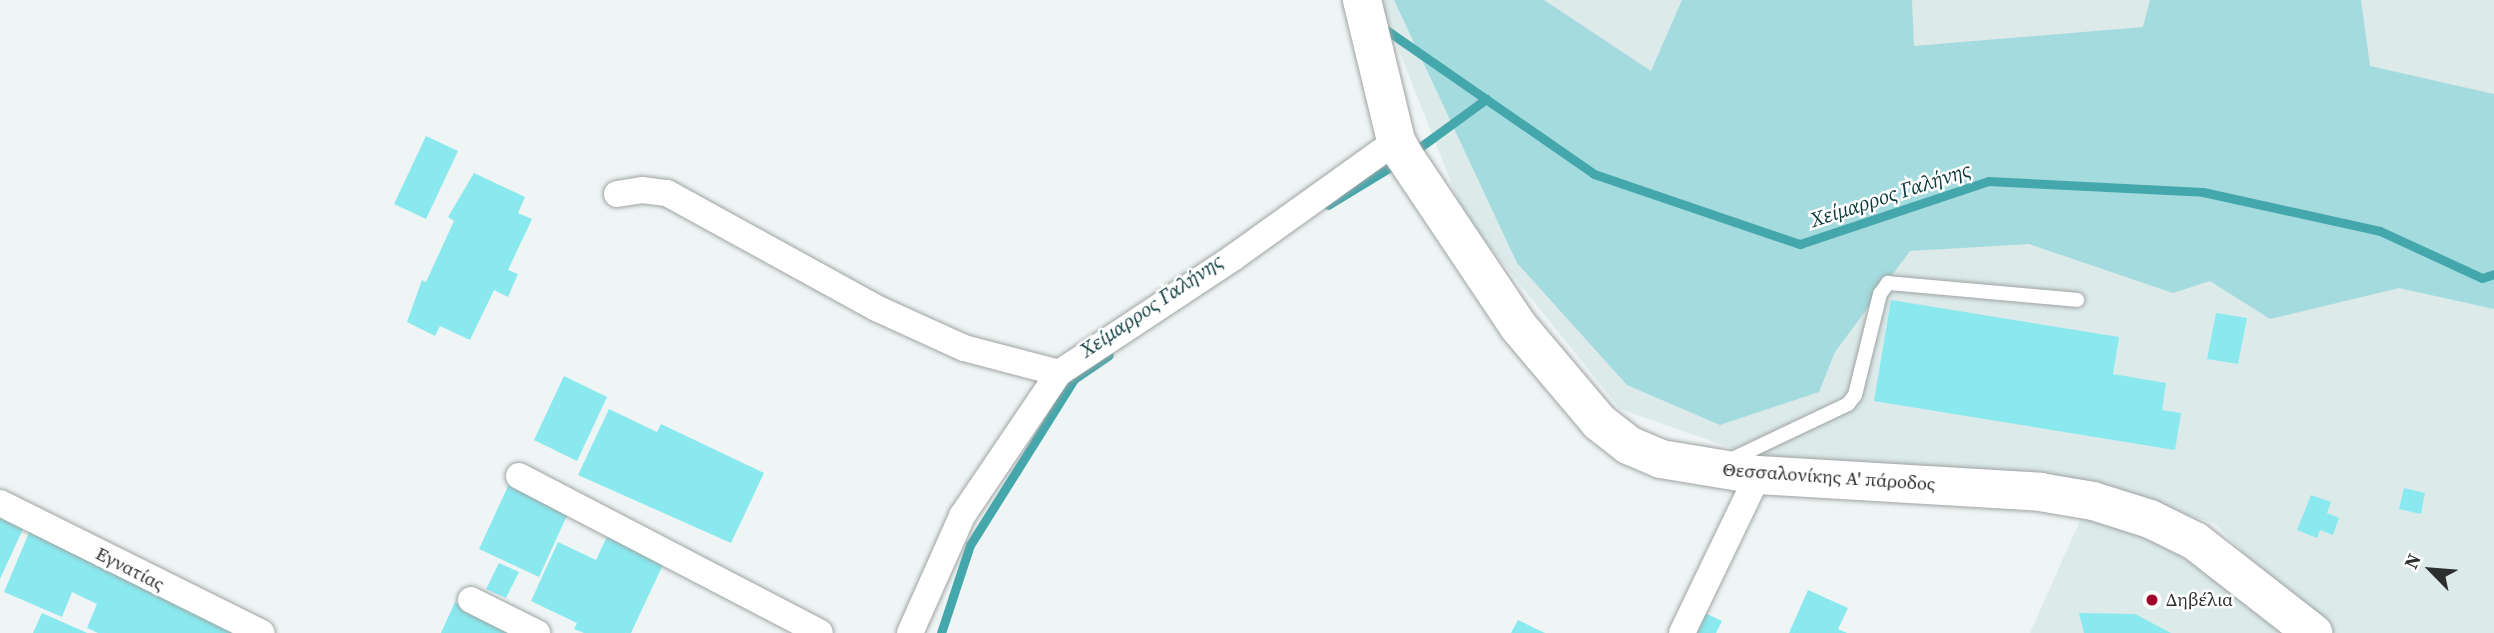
<!DOCTYPE html>
<html>
<head>
<meta charset="utf-8">
<style>
	body { margin:0 }
	#map { position:relative; width:2494px; height:633px; overflow:hidden; background:#eff4f4; font-family:"Source Serif 4",serif }
	div>[style] { position:absolute }
	.built>* { inset:0; background:#dceaea }
	.green>* { inset:0; background:#a4dbde }
	.stream>* { height:9px; margin:-4.5px; padding:0 4.5px; transform-origin:4.5px; border-radius:4.5px; background:#44a7ac }
	.building>* { inset:0; background:#89e9ef }
	.roads { filter:drop-shadow(0 0 2px #9fa3a3) drop-shadow(0 0 2px #9fa3a3) }
	.lane>* { height:14px; margin:-7px; padding:0 7px; transform-origin:7px; border-radius:7px; background:#fff }
	.street>* { height:26px; margin:-13px; padding:0 13px; transform-origin:13px; border-radius:13px; background:#fff }
	.secondary>* { height:38px; margin:-19px; padding:0 19px; transform-origin:19px; border-radius:19px; background:#fff }
	.dots>* { width:19px; height:19px; translate:-50% -50%; box-sizing:border-box; border:4px solid #fff; border-radius:50% }
	span { translate:-50% -50%; white-space:nowrap; text-align:center; line-height:1.15; -webkit-text-stroke:5px #fff; paint-order:stroke }
	.street-label { font-size:19px; color:#2d2e2e }
	.poi-label { font-size:19px; color:#2d2e2e }
	.left { translate:0 -50%; text-align:left }
	.water-label { font-size:21px; color:#0c3b3d; font-style:italic }
	.north { position:absolute; left:2396px; top:535px; width:70px; height:70px; -webkit-text-stroke:5px #fff; paint-order:stroke; rotate:295deg; font-size:19px; font-weight:700; line-height:28px; text-align:center; color:#2d2e2e }
	.north::after { content:''; display:block; margin:auto; width:24px; height:32px; background:#2d2e2e; clip-path:polygon(50% 0,100% 100%,50% 72%,0 100%) }
</style>
</head>
<body>
<div id="map">
	<div class="built">
		<div style="clip-path:polygon(1379px 0,2494px 0,2494px 633px,2323px 633px,2214px 523px,2048px 473px,1760px 458px,1620px 409px,1464px 215px)"></div>
		<div style="clip-path:polygon(2083px 514px,2132px 521px,2297px 633px,2030px 633px)"></div>
	</div>
	<div class="green">
		<div style="clip-path:polygon(1394px 0,1544px 0,1651px 71px,1682px 0,1912px 0,1914px 46px,2143px 27px,2150px 0,2361px 0,2370px 66px,2494px 94px,2494px 309px,2399px 288px,2270px 319px,2210px 281px,2173px 293px,2029px 244px,1910px 251px,1835px 352px,1819px 392px,1720px 425px,1627px 385px,1517px 263px)"></div>
	</div>
	<div class="stream">
		<div style="left:1379px;top:25px;width:262px;rotate:34.7deg"></div>
		<div style="left:1594px;top:174px;width:218px;rotate:18.8deg"></div>
		<div style="left:1800px;top:244px;width:198px;rotate:-18.5deg"></div>
		<div style="left:1988px;top:181px;width:215px;rotate:2.9deg"></div>
		<div style="left:2203px;top:192px;width:181px;rotate:12.4deg"></div>
		<div style="left:2380px;top:231px;width:112px;rotate:24.7deg"></div>
		<div style="left:2482px;top:278px;width:13px;rotate:-18deg"></div>
		<div style="left:1412px;top:153px;width:92px;rotate:-36.1deg"></div>
		<div style="left:1328px;top:205px;width:81px;rotate:-31.3deg"></div>
		<div style="left:941px;top:633px;width:93px;rotate:-71.8deg"></div>
		<div style="left:970px;top:545px;width:196px;rotate:-57.9deg"></div>
		<div style="left:1074px;top:379px;width:42px;rotate:-34.4deg"></div>
	</div>
	<div class="building">
		<div style="clip-path:polygon(426px 136px,458px 151px,426px 219px,394px 204px)"></div>
		<div style="clip-path:polygon(474px 173px,525px 197px,518px 213px,532px 219px,508px 270px,518px 274px,508px 297px,494px 290px,470px 340px,440px 326px,435px 336px,407px 322px,422px 280px,426px 282px,454px 221px,448px 217px)"></div>
		<div style="clip-path:polygon(1891px 300px,2119px 337px,2113px 374px,2166px 383px,2162px 410px,2181px 413px,2175px 450px,1874px 401px)"></div>
		<div style="clip-path:polygon(2216px 313px,2247px 318px,2238px 364px,2207px 359px)"></div>
		<div style="clip-path:polygon(564px 376px,607px 397px,577px 461px,534px 440px)"></div>
		<div style="clip-path:polygon(609px 409px,657px 432px,661px 424px,764px 473px,731px 543px,578px 475px)"></div>
		<div style="clip-path:polygon(509px 484px,569px 511px,539px 577px,479px 549px)"></div>
		<div style="clip-path:polygon(2404px 488px,2425px 493px,2421px 514px,2399px 509px)"></div>
		<div style="clip-path:polygon(2311px 495px,2331px 502px,2327px 513px,2339px 518px,2333px 535px,2320px 530px,2317px 538px,2297px 530px)"></div>
		<div style="clip-path:polygon(0 518px,23px 529px,0 579px)"></div>
		<div style="clip-path:polygon(31px 528px,251px 633px,98px 633px,87px 628px,97px 604px,72px 592px,62px 617px,4px 592px)"></div>
		<div style="clip-path:polygon(610px 530px,667px 556px,631px 633px,584px 633px,574px 629px,577px 623px,531px 601px,558px 542px,596px 560px)"></div>
		<div style="clip-path:polygon(499px 563px,519px 572px,506px 598px,486px 589px)"></div>
		<div style="clip-path:polygon(1808px 590px,1848px 608px,1838px 629px,1847px 633px,1789px 633px)"></div>
		<div style="clip-path:polygon(455px 602px,511px 628px,521px 633px,441px 633px)"></div>
		<div style="clip-path:polygon(42px 613px,76px 628px,87px 633px,33px 633px)"></div>
		<div style="clip-path:polygon(1705px 613px,1722px 621px,1716px 633px,1695px 633px)"></div>
		<div style="clip-path:polygon(2079px 613px,2135px 614px,2171px 633px,2084px 633px)"></div>
		<div style="clip-path:polygon(1518px 620px,1545px 633px,1511px 633px)"></div>
	</div>
	<div class="roads">
		<div class="lane">
			<div style="left:1728px;top:461px;width:133px;rotate:-25.4deg"></div>
			<div style="left:1848px;top:404px;width:11px;rotate:-52deg"></div>
			<div style="left:1855px;top:395px;width:104px;rotate:-76.1deg"></div>
			<div style="left:1880px;top:294px;width:14px;rotate:-54deg"></div>
			<div style="left:1888px;top:283px;width:190px;rotate:5.1deg"></div>
		</div>
		<div class="street">
			<div style="left:617px;top:194px;width:25px;rotate:-9deg"></div>
			<div style="left:642px;top:190px;width:25px;rotate:7deg"></div>
			<div style="left:667px;top:193px;width:239px;rotate:28.8deg"></div>
			<div style="left:876px;top:308px;width:97px;rotate:24.4deg"></div>
			<div style="left:964px;top:348px;width:98px;rotate:14.7deg"></div>
			<div style="left:1059px;top:373px;width:210px;rotate:-33.5deg"></div>
			<div style="left:1234px;top:257px;width:199px;rotate:-35.6deg"></div>
			<div style="left:519px;top:476px;width:339px;rotate:27.5deg"></div>
			<div style="left:0;top:503px;width:292px;rotate:26.4deg"></div>
			<div style="left:471px;top:600px;width:74px;rotate:26.6deg"></div>
			<div style="left:910px;top:633px;width:128px;rotate:-66deg"></div>
			<div style="left:962px;top:516px;width:173px;rotate:-55.9deg"></div>
			<div style="left:1682px;top:633px;width:175px;rotate:-64.3deg"></div>
		</div>
		<div class="secondary">
			<div style="left:1362px;top:0;width:145px;rotate:76.4deg"></div>
			<div style="left:1396px;top:141px;width:18px;rotate:61deg"></div>
			<div style="left:1405px;top:157px;width:203px;rotate:56.2deg"></div>
			<div style="left:1518px;top:326px;width:126px;rotate:49.8deg"></div>
			<div style="left:1599px;top:422px;width:37px;rotate:38deg"></div>
			<div style="left:1628px;top:445px;width:36px;rotate:23deg"></div>
			<div style="left:1661px;top:459px;width:98px;rotate:9.4deg"></div>
			<div style="left:1758px;top:475px;width:283px;rotate:3.4deg"></div>
			<div style="left:2040px;top:492px;width:54px;rotate:9.6deg"></div>
			<div style="left:2093px;top:501px;width:60px;rotate:17.5deg"></div>
			<div style="left:2150px;top:519px;width:50px;rotate:26.1deg"></div>
			<div style="left:2195px;top:541px;width:150px;rotate:37.9deg"></div>
		</div>
	</div>
	<div class="dots">
		<div style="left:2152px;top:600px;background:#a20227"></div>
	</div>
	<div class="street-label">
		<span style="left:1829px;top:477px;rotate:4deg">Θεσσαλονίκης Α' πάροδος</span>
		<span style="left:130px;top:569px;rotate:27deg">Εγνατίας</span>
	</div>
	<div class="poi-label">
		<span class="left" style="left:2166px;top:600px">Δηβέλια</span>
	</div>
	<div class="water-label">
		<span style="left:1890px;top:195px;rotate:-18deg">Χείμαρρος Γαλήνης</span>
		<span style="left:1151px;top:306px;rotate:-34deg">Χείμαρρος Γαλήνης</span>
	</div>
	<div class="north">N</div>
</div>
</body>
</html>
